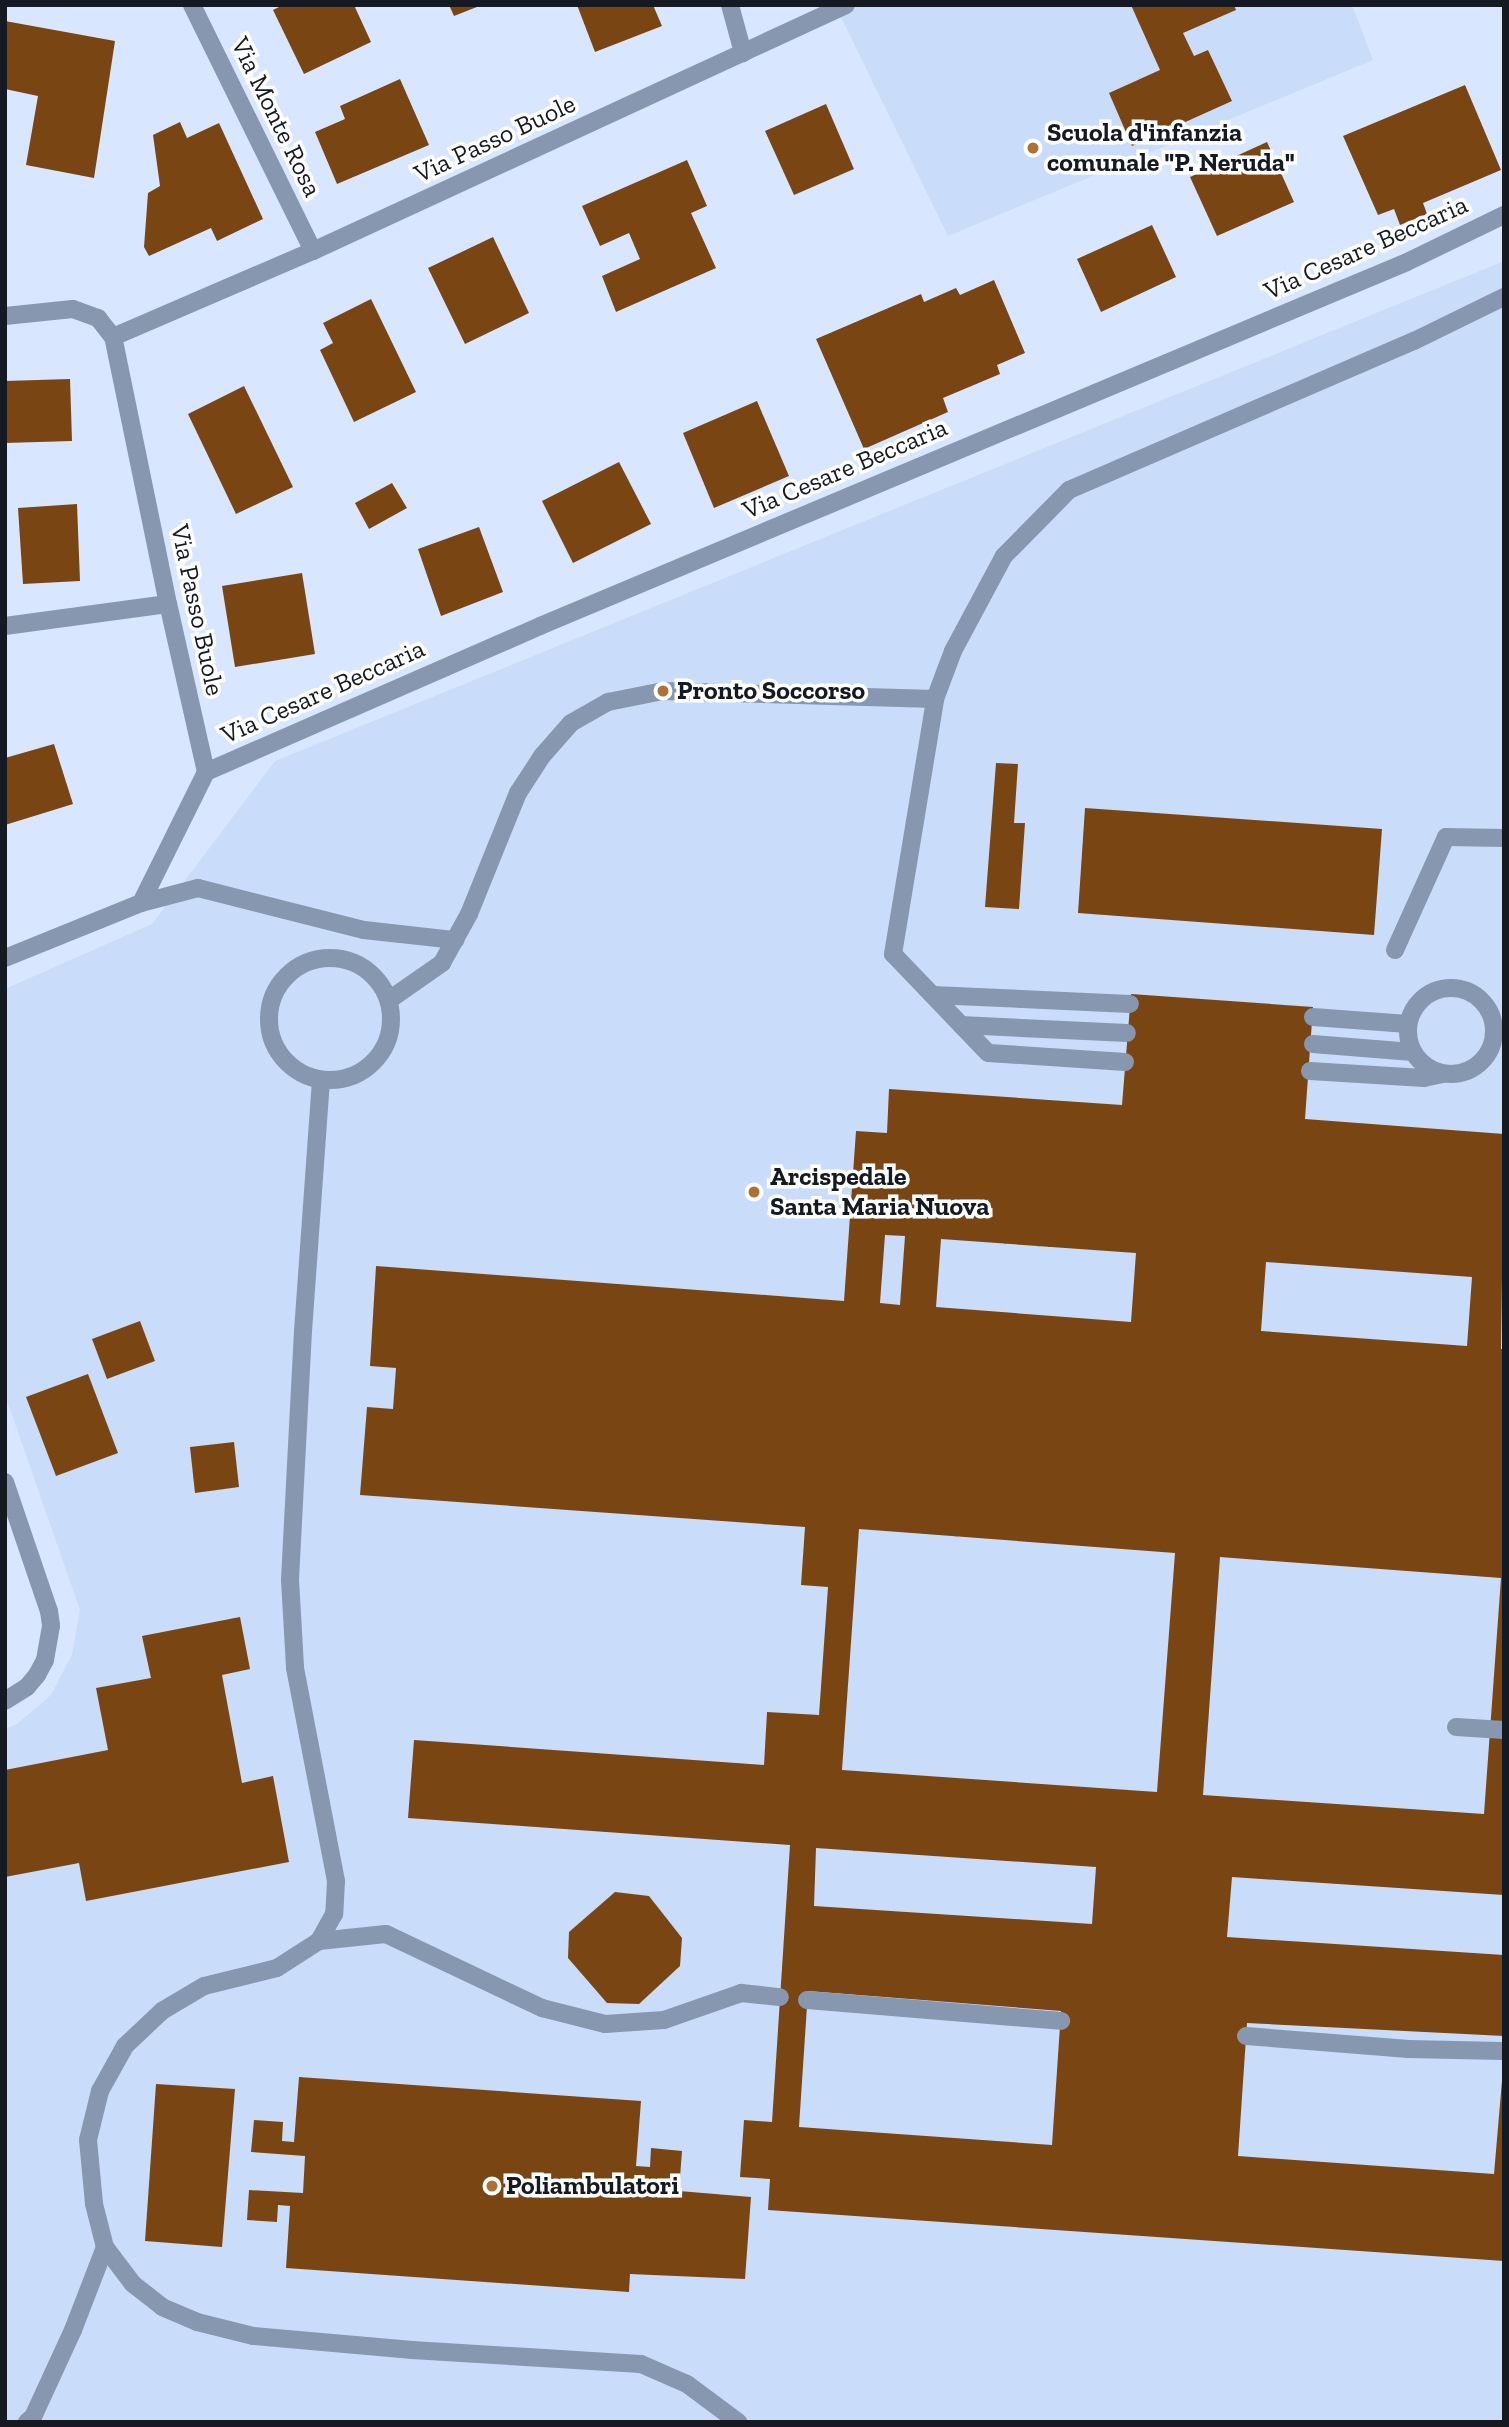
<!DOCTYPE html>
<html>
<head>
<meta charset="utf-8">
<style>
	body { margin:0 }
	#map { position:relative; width:1509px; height:2427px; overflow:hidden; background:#d8e7ff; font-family:"Zilla Slab",serif }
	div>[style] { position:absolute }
	.built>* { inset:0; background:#c9dcfa }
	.building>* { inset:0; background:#794613 }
	.service>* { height:18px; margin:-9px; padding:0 9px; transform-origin:9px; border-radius:9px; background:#8797b0 }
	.service>.ring { margin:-9px; padding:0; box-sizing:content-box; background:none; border:18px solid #8797b0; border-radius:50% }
	.minor>* { height:18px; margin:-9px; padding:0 9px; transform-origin:9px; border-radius:9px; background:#8797b0 }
	.dots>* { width:19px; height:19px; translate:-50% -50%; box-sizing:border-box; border:4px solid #fff; border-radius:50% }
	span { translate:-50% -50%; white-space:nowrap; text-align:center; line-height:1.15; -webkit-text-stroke:7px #fff; paint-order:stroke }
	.street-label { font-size:26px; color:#151a22 }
	.poi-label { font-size:26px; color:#151a22; font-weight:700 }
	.left { translate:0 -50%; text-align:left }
	.frame { position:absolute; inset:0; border:7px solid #151a22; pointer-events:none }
</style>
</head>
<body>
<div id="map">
	<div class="built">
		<div style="clip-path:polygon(847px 5px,1352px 5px,1373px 60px,948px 236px,837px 9px)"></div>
		<div style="clip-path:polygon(1504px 261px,1504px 2422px,5px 2422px,5px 1729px,17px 1724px,51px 1695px,72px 1654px,80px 1610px,5px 1395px,5px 989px,152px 924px,275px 761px)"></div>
	</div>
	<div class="building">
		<div style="clip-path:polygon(283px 5px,354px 5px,371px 42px,304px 74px,273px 10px)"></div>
		<div style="clip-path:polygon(449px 5px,482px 5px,454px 16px)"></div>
		<div style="clip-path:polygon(577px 5px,653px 5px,662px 26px,595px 52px)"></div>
		<div style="clip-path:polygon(1131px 5px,1234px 5px,1236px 10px,1183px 33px,1194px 56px,1208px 50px,1232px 101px,1132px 146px,1109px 93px,1160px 70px)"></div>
		<div style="clip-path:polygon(5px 21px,115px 41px,94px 178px,26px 165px,38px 96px,5px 89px)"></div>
		<div style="clip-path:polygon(400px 79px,429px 145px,337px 184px,315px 132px,345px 119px,340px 106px)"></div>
		<div style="clip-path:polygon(1465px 85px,1501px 170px,1423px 203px,1427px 214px,1400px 225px,1394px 209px,1378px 215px,1343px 136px)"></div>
		<div style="clip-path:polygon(826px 104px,854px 169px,794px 195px,765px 131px)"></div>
		<div style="clip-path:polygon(180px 122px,187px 138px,219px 123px,263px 219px,217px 241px,211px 228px,149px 256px,144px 247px,148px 193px,160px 186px,153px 135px)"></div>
		<div style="clip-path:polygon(1267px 142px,1294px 202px,1217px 236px,1190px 177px)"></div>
		<div style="clip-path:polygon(687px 160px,707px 206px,691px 213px,716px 268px,616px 312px,602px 276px,640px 259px,629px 233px,600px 246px,582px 206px)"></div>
		<div style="clip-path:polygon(1152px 225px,1176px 277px,1101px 312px,1077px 259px)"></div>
		<div style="clip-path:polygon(493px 237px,529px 313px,465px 344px,428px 268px)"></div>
		<div style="clip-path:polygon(994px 280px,1025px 353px,997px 365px,1000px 374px,943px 398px,948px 412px,864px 449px,816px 339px,921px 294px,924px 302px,956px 288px,960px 295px)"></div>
		<div style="clip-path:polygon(371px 299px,416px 392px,354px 422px,320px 350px,333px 343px,323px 323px)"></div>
		<div style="clip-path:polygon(70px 379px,72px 441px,5px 443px,5px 381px)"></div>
		<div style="clip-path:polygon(244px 386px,293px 487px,236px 514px,188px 414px)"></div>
		<div style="clip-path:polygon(757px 401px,789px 476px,714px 508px,683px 433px)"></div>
		<div style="clip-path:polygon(619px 462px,651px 524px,573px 563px,542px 501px)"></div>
		<div style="clip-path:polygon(392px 483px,407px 508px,369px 529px,355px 503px)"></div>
		<div style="clip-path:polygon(77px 504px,80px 581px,23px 584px,18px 508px)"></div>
		<div style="clip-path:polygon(479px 527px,503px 592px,441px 616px,418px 549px)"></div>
		<div style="clip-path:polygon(302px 573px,315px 654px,235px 667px,222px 586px)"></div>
		<div style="clip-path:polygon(54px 744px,73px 804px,5px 825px,5px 758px)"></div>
		<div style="clip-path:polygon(996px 763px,1018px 764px,1014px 823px,1025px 823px,1019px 909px,985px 907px)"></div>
		<div style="clip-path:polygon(1085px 808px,1382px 829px,1374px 935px,1078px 913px)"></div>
		<div style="clip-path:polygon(evenodd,1131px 994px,1313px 1007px,1305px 1119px,1504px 1134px,1501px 1349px,1504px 1349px,1504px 1895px,1232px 1877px,1227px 1937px,1504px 1955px,1504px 2036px,1247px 2023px,1238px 2156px,1494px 2174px,1504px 2057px,1504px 2261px,768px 2210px,770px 2179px,740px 2177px,744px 2120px,772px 2122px,790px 1845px,408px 1818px,414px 1740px,764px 1765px,767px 1712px,819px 1715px,828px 1587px,801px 1585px,805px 1527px,360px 1495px,367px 1407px,393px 1409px,396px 1368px,370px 1366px,376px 1266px,844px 1301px,856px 1131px,887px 1133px,889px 1089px,1122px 1105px,1131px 994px,885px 1235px,905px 1236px,900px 1305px,880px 1303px,885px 1235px,1131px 994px,941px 1239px,1136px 1253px,1131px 1322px,936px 1307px,941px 1239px,1131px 994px,1266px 1262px,1472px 1277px,1467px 1346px,1261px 1331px,1266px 1262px,1131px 994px,859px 1529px,1175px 1553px,1157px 1792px,842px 1770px,859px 1529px,1131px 994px,1220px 1557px,1501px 1578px,1484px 1814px,1203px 1795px,1220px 1557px,1131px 994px,816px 1848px,1096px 1867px,1092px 1924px,814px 1906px,816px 1848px,1131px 994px,808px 1991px,1061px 2011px,1052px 2145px,799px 2127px,808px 1991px)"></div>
		<div style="clip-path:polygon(140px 1321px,155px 1361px,107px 1379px,92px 1339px)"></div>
		<div style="clip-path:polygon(88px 1374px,118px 1453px,56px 1476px,26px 1397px)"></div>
		<div style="clip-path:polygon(234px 1442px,239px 1487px,195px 1493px,190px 1447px)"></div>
		<div style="clip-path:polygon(240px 1617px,250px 1669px,222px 1675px,242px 1783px,273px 1776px,289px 1862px,86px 1901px,79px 1863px,5px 1877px,5px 1770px,108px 1750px,96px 1688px,151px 1678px,142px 1636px)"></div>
		<div style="clip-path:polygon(615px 1892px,649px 1896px,682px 1938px,680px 1966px,639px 2004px,607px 2003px,568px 1958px,569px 1932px)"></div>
		<div style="clip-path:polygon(299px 2077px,641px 2101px,636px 2166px,650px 2167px,651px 2148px,682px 2151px,679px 2191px,751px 2197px,745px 2279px,630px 2274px,629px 2292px,286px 2268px,290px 2206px,278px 2205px,277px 2222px,247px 2220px,249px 2190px,303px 2193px,305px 2156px,251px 2152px,254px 2120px,283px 2122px,282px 2141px,294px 2142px)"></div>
		<div style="clip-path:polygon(156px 2084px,235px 2089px,222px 2247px,145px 2241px)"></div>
	</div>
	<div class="service">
		<div style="left:141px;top:903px;width:59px;rotate:-14.7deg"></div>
		<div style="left:198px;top:888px;width:171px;rotate:14.2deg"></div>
		<div style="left:364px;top:930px;width:92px;rotate:6.3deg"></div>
		<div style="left:1395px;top:950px;width:124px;rotate:-65.7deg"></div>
		<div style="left:1446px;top:837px;width:58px;rotate:1deg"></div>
		<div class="ring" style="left:269px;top:958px;width:104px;height:104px"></div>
		<div class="ring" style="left:1408px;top:988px;width:68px;height:68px"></div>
		<div style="left:933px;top:995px;width:197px;rotate:2.6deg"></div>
		<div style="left:389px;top:1000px;width:65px;rotate:-34.9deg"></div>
		<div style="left:442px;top:963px;width:56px;rotate:-61.1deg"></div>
		<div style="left:469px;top:914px;width:131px;rotate:-68deg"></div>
		<div style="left:518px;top:793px;width:44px;rotate:-57deg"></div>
		<div style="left:542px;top:756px;width:44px;rotate:-48.7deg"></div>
		<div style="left:571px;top:723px;width:43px;rotate:-29.6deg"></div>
		<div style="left:608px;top:702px;width:56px;rotate:-11.3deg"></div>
		<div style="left:663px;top:691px;width:272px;rotate:1.7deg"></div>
		<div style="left:1313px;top:1017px;width:95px;rotate:4.2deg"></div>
		<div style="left:961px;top:1025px;width:166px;rotate:2.8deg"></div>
		<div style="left:1313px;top:1044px;width:100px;rotate:4.6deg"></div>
		<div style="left:1125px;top:1062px;width:137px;rotate:-176.2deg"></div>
		<div style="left:988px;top:1053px;width:137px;rotate:-133.8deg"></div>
		<div style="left:893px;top:954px;width:258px;rotate:-80.6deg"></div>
		<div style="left:935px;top:699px;width:51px;rotate:-69.4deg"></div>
		<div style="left:953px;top:651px;width:108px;rotate:-61.8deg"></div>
		<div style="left:1004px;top:556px;width:93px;rotate:-45.4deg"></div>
		<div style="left:1069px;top:490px;width:376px;rotate:-23.4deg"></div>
		<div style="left:1414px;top:341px;width:100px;rotate:-26.1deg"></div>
		<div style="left:1310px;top:1071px;width:114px;rotate:3.5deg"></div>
		<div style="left:1424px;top:1078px;width:19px;rotate:-12deg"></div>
		<div style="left:321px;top:1080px;width:252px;rotate:94.1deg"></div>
		<div style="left:303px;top:1331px;width:249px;rotate:93deg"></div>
		<div style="left:290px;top:1580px;width:88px;rotate:86.7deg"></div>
		<div style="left:295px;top:1668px;width:217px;rotate:79.1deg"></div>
		<div style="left:336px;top:1881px;width:33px;rotate:93deg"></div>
		<div style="left:334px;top:1914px;width:31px;rotate:119deg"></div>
		<div style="left:319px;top:1941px;width:50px;rotate:147.3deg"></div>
		<div style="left:277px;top:1968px;width:75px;rotate:166.1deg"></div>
		<div style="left:204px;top:1986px;width:49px;rotate:149.2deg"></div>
		<div style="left:162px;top:2011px;width:51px;rotate:136.6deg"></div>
		<div style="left:125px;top:2046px;width:51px;rotate:119.1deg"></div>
		<div style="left:100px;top:2091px;width:50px;rotate:103.8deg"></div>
		<div style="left:88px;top:2140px;width:64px;rotate:84.6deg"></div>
		<div style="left:94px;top:2204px;width:44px;rotate:75.7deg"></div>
		<div style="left:105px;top:2247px;width:46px;rotate:52.9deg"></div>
		<div style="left:133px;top:2284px;width:37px;rotate:38deg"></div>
		<div style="left:162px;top:2307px;width:38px;rotate:23deg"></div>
		<div style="left:197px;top:2322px;width:58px;rotate:14deg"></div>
		<div style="left:253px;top:2336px;width:160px;rotate:5deg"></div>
		<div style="left:412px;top:2350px;width:229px;rotate:3.5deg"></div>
		<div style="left:641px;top:2364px;width:50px;rotate:23.5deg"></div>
		<div style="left:687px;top:2384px;width:64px;rotate:36.7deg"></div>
		<div style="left:1456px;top:1727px;width:48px;rotate:3.6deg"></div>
		<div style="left:319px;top:1941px;width:67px;rotate:-6deg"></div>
		<div style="left:386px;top:1934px;width:173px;rotate:25.4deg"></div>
		<div style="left:542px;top:2008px;width:65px;rotate:14.3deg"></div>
		<div style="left:605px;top:2024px;width:59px;rotate:-3.9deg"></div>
		<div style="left:664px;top:2020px;width:82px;rotate:-19.3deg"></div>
		<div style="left:741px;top:1993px;width:39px;rotate:6deg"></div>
		<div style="left:807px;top:2000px;width:255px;rotate:4.7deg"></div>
		<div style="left:1246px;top:2036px;width:163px;rotate:4.6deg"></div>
		<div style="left:1408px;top:2049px;width:94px;rotate:1.2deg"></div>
		<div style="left:27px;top:2422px;width:8px;rotate:-40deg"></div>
		<div style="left:33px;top:2417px;width:96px;rotate:-65.3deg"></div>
		<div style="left:73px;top:2330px;width:89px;rotate:-68.9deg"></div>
	</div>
	<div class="minor">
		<div style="left:192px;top:5px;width:274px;rotate:63.8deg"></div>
		<div style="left:730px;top:5px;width:50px;rotate:74.8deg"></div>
		<div style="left:5px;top:316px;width:68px;rotate:-5.9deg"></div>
		<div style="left:73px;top:309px;width:27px;rotate:20deg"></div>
		<div style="left:98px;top:318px;width:24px;rotate:52deg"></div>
		<div style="left:5px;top:626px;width:164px;rotate:-7.7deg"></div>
		<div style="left:206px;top:772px;width:365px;rotate:-23.6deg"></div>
		<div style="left:540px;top:626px;width:940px;rotate:-22.77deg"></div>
		<div style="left:1407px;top:262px;width:108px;rotate:-25.9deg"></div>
		<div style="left:5px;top:958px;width:147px;rotate:-22deg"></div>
		<div style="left:141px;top:903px;width:146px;rotate:-63.6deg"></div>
		<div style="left:206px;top:772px;width:172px;rotate:-102.7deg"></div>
		<div style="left:168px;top:604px;width:273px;rotate:-101.6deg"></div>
		<div style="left:113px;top:337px;width:218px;rotate:-23.3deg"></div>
		<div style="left:313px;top:251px;width:587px;rotate:-24.78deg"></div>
		<div style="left:5px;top:1482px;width:136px;rotate:71.2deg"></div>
		<div style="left:49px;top:1611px;width:15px;rotate:82deg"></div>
		<div style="left:51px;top:1626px;width:35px;rotate:100deg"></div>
		<div style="left:45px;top:1660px;width:17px;rotate:118deg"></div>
		<div style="left:37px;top:1675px;width:16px;rotate:130deg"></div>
		<div style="left:27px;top:1687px;width:26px;rotate:148deg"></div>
	</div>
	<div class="dots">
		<div style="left:1033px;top:148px;background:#ae7035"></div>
		<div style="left:663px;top:691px;background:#ae7035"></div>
		<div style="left:754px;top:1192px;background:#ae7035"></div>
		<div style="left:492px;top:2186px;background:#ae7035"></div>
	</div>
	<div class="street-label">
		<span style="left:276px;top:117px;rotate:64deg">Via Monte Rosa</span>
		<span style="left:495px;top:139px;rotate:-25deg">Via Passo Buole</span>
		<span style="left:1366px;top:248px;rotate:-24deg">Via Cesare Beccaria</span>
		<span style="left:845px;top:469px;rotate:-23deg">Via Cesare Beccaria</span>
		<span style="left:197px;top:610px;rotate:78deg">Via Passo Buole</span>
		<span style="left:323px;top:692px;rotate:-24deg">Via Cesare Beccaria</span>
	</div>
	<div class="poi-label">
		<span class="left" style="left:1047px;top:148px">Scuola d'infanzia<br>comunale "P. Neruda"</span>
		<span class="left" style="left:677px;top:691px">Pronto Soccorso</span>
		<span class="left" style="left:770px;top:1192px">Arcispedale<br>Santa Maria Nuova</span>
		<span class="left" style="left:506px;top:2186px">Poliambulatori</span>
	</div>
	<div class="frame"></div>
</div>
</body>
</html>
